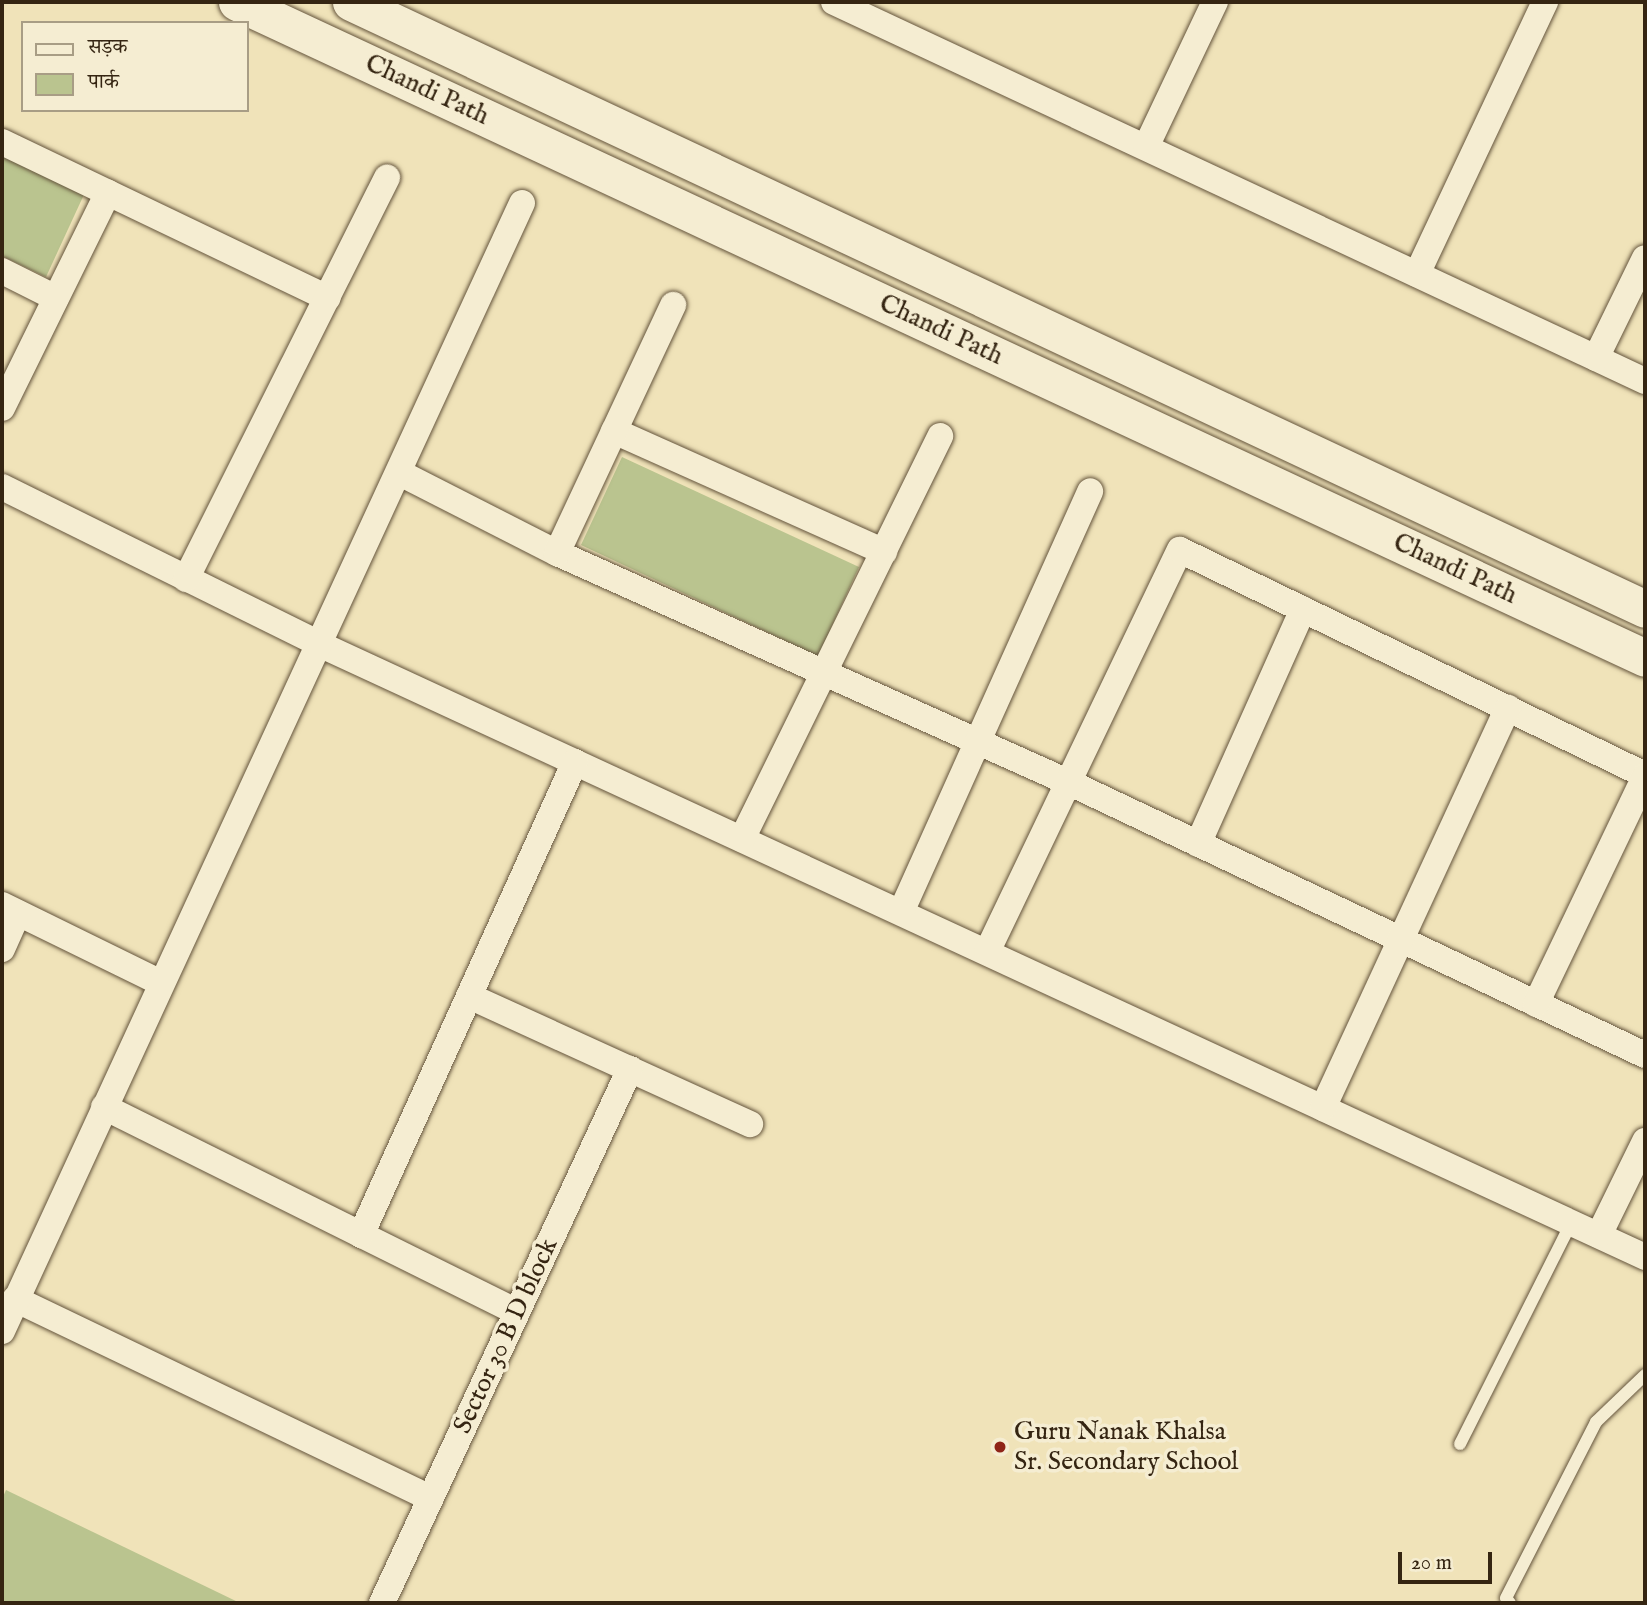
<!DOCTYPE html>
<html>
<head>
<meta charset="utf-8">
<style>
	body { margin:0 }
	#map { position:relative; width:1647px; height:1605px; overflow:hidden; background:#f0e3b9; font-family:"IM FELL English","Noto Serif Devanagari",serif }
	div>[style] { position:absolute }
	.green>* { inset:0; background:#bac48f }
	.roads { filter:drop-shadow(0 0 2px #64543c) drop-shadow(0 0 2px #64543c) }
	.service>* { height:12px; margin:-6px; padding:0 6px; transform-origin:6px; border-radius:6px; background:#f5edd2 }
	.minor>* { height:26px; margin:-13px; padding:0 13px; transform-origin:13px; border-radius:13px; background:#f5edd2 }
	.secondary>* { height:37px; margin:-18.5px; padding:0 18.5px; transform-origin:18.5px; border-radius:18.5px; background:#f5edd2 }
	.dots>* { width:19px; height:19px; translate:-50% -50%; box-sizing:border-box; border:4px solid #f5edd2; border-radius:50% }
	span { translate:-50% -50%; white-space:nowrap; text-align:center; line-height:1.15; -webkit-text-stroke:7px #f5edd2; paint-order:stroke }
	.street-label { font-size:26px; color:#352512 }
	.poi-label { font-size:26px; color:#352512 }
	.left { translate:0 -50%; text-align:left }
	.frame { position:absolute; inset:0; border:4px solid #352512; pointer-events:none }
	.legend { position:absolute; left:21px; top:21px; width:228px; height:91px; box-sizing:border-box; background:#f5edd2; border:2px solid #a89d85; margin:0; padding:9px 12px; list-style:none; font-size:21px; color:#352512 }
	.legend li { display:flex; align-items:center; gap:14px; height:35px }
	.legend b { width:35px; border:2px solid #a89d85 }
	.scale { position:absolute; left:1398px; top:1552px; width:94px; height:32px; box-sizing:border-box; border:4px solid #352512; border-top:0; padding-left:9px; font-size:21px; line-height:24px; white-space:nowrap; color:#352512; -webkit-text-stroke:5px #f5edd2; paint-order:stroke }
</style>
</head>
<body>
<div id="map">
	<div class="green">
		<div style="clip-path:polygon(2px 148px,87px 188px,46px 277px,2px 256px)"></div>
		<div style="clip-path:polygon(622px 457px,859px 567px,818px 656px,581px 545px)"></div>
		<div style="clip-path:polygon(6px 1490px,240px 1603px,2px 1603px,2px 1499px)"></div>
	</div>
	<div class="roads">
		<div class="service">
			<div style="left:1460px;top:1444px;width:247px;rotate:-63.3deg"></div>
			<div style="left:1510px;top:1603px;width:6px;rotate:-129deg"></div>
			<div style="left:1506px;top:1598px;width:198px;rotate:-62.9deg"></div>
			<div style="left:1596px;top:1422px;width:68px;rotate:-43.8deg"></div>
		</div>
		<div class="minor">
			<div style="left:834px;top:2px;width:895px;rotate:25.05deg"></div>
			<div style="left:2px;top:142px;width:361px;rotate:25.6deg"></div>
			<div style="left:1146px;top:147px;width:161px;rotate:-64.6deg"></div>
			<div style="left:2px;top:271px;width:60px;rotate:26.6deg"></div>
			<div style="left:1417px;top:274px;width:301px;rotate:-64.8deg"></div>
			<div style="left:1596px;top:358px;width:111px;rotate:-63.9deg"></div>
			<div style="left:2px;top:408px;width:240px;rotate:-63.8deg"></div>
			<div style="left:614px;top:431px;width:296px;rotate:24.1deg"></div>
			<div style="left:400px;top:473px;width:176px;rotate:27deg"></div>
			<div style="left:557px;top:553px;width:562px;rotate:24.15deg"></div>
			<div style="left:1070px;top:783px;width:636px;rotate:25.32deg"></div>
			<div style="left:2px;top:487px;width:354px;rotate:26.3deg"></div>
			<div style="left:319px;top:644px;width:1461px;rotate:24.81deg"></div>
			<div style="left:557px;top:553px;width:274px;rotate:-64.9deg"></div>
			<div style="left:186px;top:579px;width:449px;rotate:-63.4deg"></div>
			<div style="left:742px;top:839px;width:449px;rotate:-63.8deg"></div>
			<div style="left:1198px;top:844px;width:257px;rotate:-65.9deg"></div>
			<div style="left:2px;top:905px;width:177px;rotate:26.1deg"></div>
			<div style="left:902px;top:910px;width:459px;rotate:-65.8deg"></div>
			<div style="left:2px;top:949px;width:39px;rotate:-66deg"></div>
			<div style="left:987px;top:952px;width:446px;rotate:-64.4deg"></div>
			<div style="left:1180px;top:550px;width:517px;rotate:25.82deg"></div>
			<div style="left:469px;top:996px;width:309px;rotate:24.5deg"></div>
			<div style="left:1536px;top:1004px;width:253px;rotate:-64.4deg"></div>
			<div style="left:104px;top:1107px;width:461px;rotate:26.4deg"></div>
			<div style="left:1323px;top:1108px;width:441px;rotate:-65.2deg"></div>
			<div style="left:361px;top:1235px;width:519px;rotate:-65.66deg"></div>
			<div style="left:1599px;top:1235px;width:105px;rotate:-63.9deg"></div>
			<div style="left:15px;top:1299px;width:461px;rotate:25.6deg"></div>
			<div style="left:2px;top:1331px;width:1242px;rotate:-65.25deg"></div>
			<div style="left:382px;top:1603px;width:589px;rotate:-65.09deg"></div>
		</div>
		<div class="secondary">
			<div style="left:237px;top:2px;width:1553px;rotate:24.98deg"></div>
			<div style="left:351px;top:2px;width:1429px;rotate:25.13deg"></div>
		</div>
	</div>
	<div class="dots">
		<div style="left:1000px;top:1447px;background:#8f2418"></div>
	</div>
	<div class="street-label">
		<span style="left:427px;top:90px;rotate:25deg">Chandi Path</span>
		<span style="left:941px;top:330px;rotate:25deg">Chandi Path</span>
		<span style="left:1455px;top:569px;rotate:25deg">Chandi Path</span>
		<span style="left:506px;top:1336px;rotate:-65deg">Sector 30 B D block</span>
	</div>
	<div class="poi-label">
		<span class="left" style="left:1014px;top:1447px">Guru Nanak Khalsa<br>Sr. Secondary School</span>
	</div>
	<div class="frame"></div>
	<ul class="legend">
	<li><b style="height:9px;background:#f5edd2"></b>सड़क</li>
	<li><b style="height:19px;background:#bac48f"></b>पार्क</li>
	</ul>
	<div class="scale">20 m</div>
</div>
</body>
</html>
